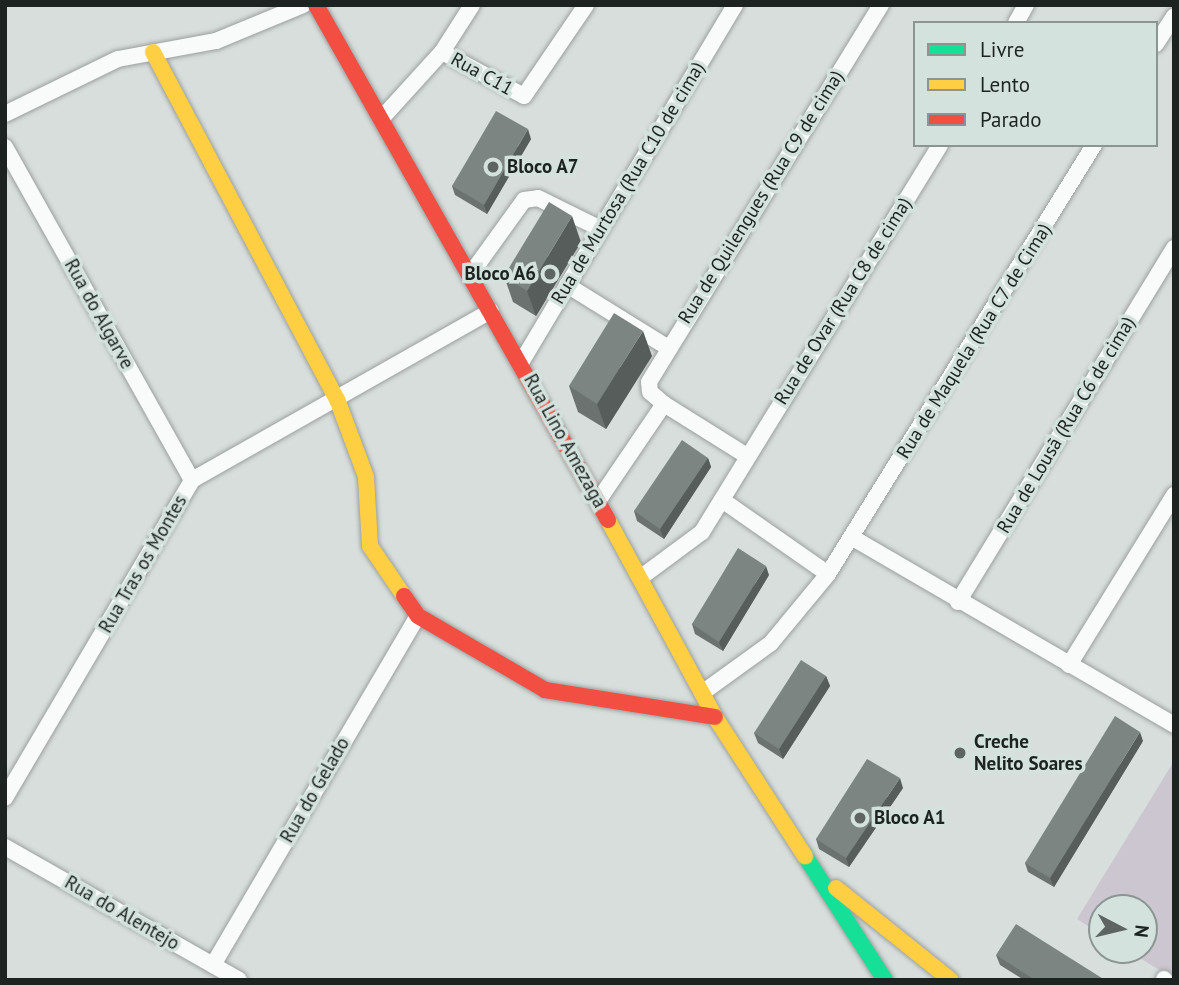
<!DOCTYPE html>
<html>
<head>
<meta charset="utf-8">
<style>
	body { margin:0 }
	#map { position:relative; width:1179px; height:985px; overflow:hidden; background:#d8dedc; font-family:"PT Sans",sans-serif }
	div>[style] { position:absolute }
	.green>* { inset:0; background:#cbc6cf }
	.roads { filter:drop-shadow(0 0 2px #9aa09e) drop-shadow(0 0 2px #9aa09e) }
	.street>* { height:16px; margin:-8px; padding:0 8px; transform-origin:8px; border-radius:8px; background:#f9fafa }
	.fast>* { height:16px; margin:-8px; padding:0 8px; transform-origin:8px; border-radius:8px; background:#16e098 }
	.slow>* { height:16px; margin:-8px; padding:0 8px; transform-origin:8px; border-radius:8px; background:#ffcf43 }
	.jam>* { height:16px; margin:-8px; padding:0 8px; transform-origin:8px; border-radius:8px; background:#f24e42 }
	.wall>* { inset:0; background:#6b7270 }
	.shaded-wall>* { inset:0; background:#575d5b }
	.building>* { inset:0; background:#7c8582 }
	.dots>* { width:19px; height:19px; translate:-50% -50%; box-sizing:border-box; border:4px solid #d4e2dd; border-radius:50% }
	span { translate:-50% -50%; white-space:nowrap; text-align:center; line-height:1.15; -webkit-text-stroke:7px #d4e2dd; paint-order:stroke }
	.street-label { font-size:19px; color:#1d2321 }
	.poi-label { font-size:19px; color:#1d2321; font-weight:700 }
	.left { translate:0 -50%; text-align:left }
	.right { translate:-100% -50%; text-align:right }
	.frame { position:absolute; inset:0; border:7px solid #1d2321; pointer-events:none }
	.legend { position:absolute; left:913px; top:21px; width:245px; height:126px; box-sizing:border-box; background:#d4e2dd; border:2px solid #8b9692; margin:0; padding:9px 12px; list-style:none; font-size:21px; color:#1d2321 }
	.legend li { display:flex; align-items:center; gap:14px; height:35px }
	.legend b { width:35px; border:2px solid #8b9692 }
	.north { position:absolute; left:1088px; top:894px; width:70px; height:70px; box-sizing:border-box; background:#d4e2dd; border:2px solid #8b9692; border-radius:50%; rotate:97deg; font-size:19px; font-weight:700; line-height:28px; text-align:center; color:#1d2321 }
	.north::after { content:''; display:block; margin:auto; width:24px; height:32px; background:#5e6462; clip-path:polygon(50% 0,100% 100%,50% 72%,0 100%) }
</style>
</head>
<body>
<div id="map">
	<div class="green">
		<div style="clip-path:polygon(1174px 761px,1174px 979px,1127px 950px,1144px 950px,1144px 908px,1102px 908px,1102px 935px,1077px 919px)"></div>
	</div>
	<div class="roads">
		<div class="street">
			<div style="left:1016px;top:23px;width:21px;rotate:-61deg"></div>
			<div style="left:1156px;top:44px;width:33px;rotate:-57deg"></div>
			<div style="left:442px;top:52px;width:93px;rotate:28.2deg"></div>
			<div style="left:524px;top:96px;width:110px;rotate:-55.7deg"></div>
			<div style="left:5px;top:114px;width:126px;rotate:-26deg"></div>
			<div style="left:118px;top:59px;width:100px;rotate:-10.4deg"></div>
			<div style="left:216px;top:41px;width:94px;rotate:-22.5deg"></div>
			<div style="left:381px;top:119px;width:91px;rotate:-47.7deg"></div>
			<div style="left:442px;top:52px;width:56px;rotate:-57.4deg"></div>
			<div style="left:5px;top:147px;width:382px;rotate:60.7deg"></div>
			<div style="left:470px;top:275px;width:92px;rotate:-54.2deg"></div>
			<div style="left:524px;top:200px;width:14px;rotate:-8deg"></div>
			<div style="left:538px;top:198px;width:70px;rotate:26.2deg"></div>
			<div style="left:567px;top:285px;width:118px;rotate:31.8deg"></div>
			<div style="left:522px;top:361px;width:415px;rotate:-59.1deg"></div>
			<div style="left:747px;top:456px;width:98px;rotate:-147.9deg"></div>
			<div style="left:664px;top:404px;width:18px;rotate:-139deg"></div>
			<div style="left:650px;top:392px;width:10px;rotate:-96deg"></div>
			<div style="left:649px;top:382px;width:443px;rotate:-58.4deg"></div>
			<div style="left:722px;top:500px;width:129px;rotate:34.9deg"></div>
			<div style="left:598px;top:501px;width:117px;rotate:-55.8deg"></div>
			<div style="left:853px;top:538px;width:371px;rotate:30.2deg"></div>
			<div style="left:640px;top:578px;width:77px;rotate:-36.6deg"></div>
			<div style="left:702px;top:532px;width:454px;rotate:-58.4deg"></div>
			<div style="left:958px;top:602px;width:415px;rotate:-58.6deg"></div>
			<div style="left:1069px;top:665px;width:200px;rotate:-58.3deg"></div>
			<div style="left:702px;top:693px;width:85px;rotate:-35.9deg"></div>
			<div style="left:771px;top:643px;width:89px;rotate:-50.4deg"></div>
			<div style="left:828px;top:574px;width:505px;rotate:-58.2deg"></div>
			<div style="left:5px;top:798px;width:369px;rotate:-59.5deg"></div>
			<div style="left:192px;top:480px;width:343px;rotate:-29.5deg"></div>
			<div style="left:5px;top:847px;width:269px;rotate:29.6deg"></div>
			<div style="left:213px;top:965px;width:405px;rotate:-59.6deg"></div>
			<div style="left:1164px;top:979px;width:1px;rotate:45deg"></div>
		</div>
		<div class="fast">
			<div style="left:805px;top:856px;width:148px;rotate:57.2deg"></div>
		</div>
		<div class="slow">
			<div style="left:153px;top:52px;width:393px;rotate:62.1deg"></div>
			<div style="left:337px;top:399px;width:83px;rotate:69.6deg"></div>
			<div style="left:366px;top:477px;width:69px;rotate:86.7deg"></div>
			<div style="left:370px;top:546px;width:60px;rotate:55.8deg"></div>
			<div style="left:608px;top:520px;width:224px;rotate:61.5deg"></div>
			<div style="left:715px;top:717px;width:166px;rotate:57.1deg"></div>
			<div style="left:836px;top:888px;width:147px;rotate:38.7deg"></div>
		</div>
		<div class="jam">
			<div style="left:316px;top:5px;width:592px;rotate:60.45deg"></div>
			<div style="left:404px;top:596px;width:24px;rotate:55deg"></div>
			<div style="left:418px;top:616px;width:147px;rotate:30.2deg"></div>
			<div style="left:545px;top:690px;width:172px;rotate:9deg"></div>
		</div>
	</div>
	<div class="wall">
		<div style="clip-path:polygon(531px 139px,487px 214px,455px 195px,452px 186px)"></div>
		<div style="clip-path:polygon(581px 242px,536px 316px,513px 302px,504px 276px)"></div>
		<div style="clip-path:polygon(652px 356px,606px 429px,578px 412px,569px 386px)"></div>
		<div style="clip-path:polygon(708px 458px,711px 467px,664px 539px,637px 521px,634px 511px)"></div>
		<div style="clip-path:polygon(769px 575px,723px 651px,695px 634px,692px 624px)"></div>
		<div style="clip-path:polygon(826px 676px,830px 686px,783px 759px,758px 743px,754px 733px)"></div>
		<div style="clip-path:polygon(1143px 741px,1054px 887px,1028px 872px,1025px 863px)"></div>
		<div style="clip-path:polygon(903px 788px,849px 867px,819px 849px,816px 839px)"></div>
		<div style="clip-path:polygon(996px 955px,1105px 980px,1024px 980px,1000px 965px)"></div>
	</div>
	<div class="shaded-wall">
		<div style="clip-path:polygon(528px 129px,531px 139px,487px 214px,484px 205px)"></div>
		<div style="clip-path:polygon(572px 216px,581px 242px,536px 316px,527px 291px)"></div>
		<div style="clip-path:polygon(643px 331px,652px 356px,606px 429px,597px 404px)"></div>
		<div style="clip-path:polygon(708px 458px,711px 467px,664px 539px,660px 529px)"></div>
		<div style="clip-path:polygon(766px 566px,769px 575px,723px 651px,719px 642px)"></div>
		<div style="clip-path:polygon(826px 676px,830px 686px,783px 759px,779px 749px)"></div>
		<div style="clip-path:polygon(1140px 732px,1143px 741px,1054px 887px,1050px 878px)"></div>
		<div style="clip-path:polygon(900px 778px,903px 788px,849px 867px,846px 858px)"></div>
	</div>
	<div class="building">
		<div style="clip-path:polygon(496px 111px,528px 129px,484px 205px,452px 186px)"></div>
		<div style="clip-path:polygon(549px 202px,572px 216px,527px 291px,504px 276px)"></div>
		<div style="clip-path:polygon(614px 313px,643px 331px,597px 404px,569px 386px)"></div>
		<div style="clip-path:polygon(682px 440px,708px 458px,660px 529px,634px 511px)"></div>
		<div style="clip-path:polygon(738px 548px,766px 566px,719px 642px,692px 624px)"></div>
		<div style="clip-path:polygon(801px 660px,826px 676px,779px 749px,754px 733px)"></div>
		<div style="clip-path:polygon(1115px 716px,1140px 732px,1050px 878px,1025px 863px)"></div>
		<div style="clip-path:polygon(867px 759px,900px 778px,846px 858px,816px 839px)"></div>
		<div style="clip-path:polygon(1016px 924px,1105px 980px,1035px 980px,996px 955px)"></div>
	</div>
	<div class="dots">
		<div style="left:493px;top:167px;background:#5e6462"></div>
		<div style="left:550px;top:274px;background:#5e6462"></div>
		<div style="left:960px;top:753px;background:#5e6462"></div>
		<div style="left:860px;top:818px;background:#5e6462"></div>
	</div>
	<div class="street-label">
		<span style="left:482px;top:74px;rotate:29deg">Rua C11</span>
		<span style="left:628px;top:183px;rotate:-59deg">Rua de Murtosa (Rua C10 de cima)</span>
		<span style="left:761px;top:197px;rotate:-58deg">Rua de Quilengues (Rua C9 de cima)</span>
		<span style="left:843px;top:301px;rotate:-58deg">Rua de Ovar (Rua C8 de cima)</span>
		<span style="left:99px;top:314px;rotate:61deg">Rua do Algarve</span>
		<span style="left:974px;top:341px;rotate:-58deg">Rua de Maquela (Rua C7 de Cima)</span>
		<span style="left:1066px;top:425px;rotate:-59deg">Rua de Lousã (Rua C6 de cima)</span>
		<span style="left:565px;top:441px;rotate:61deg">Rua Lino Amezaga</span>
		<span style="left:143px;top:564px;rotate:-60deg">Rua Tras os Montes</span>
		<span style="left:315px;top:790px;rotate:-60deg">Rua do Gelado</span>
		<span style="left:122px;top:913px;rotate:30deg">Rua do Alentejo</span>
	</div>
	<div class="poi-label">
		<span class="left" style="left:507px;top:167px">Bloco A7</span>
		<span class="right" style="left:536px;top:274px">Bloco A6</span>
		<span class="left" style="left:974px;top:753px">Creche<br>Nelito Soares</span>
		<span class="left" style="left:874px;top:818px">Bloco A1</span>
	</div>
	<div class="frame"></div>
	<ul class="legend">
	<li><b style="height:9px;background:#16e098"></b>Livre</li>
	<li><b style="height:9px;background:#ffcf43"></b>Lento</li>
	<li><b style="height:9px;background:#f24e42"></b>Parado</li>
	</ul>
	<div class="north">N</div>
</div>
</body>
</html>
